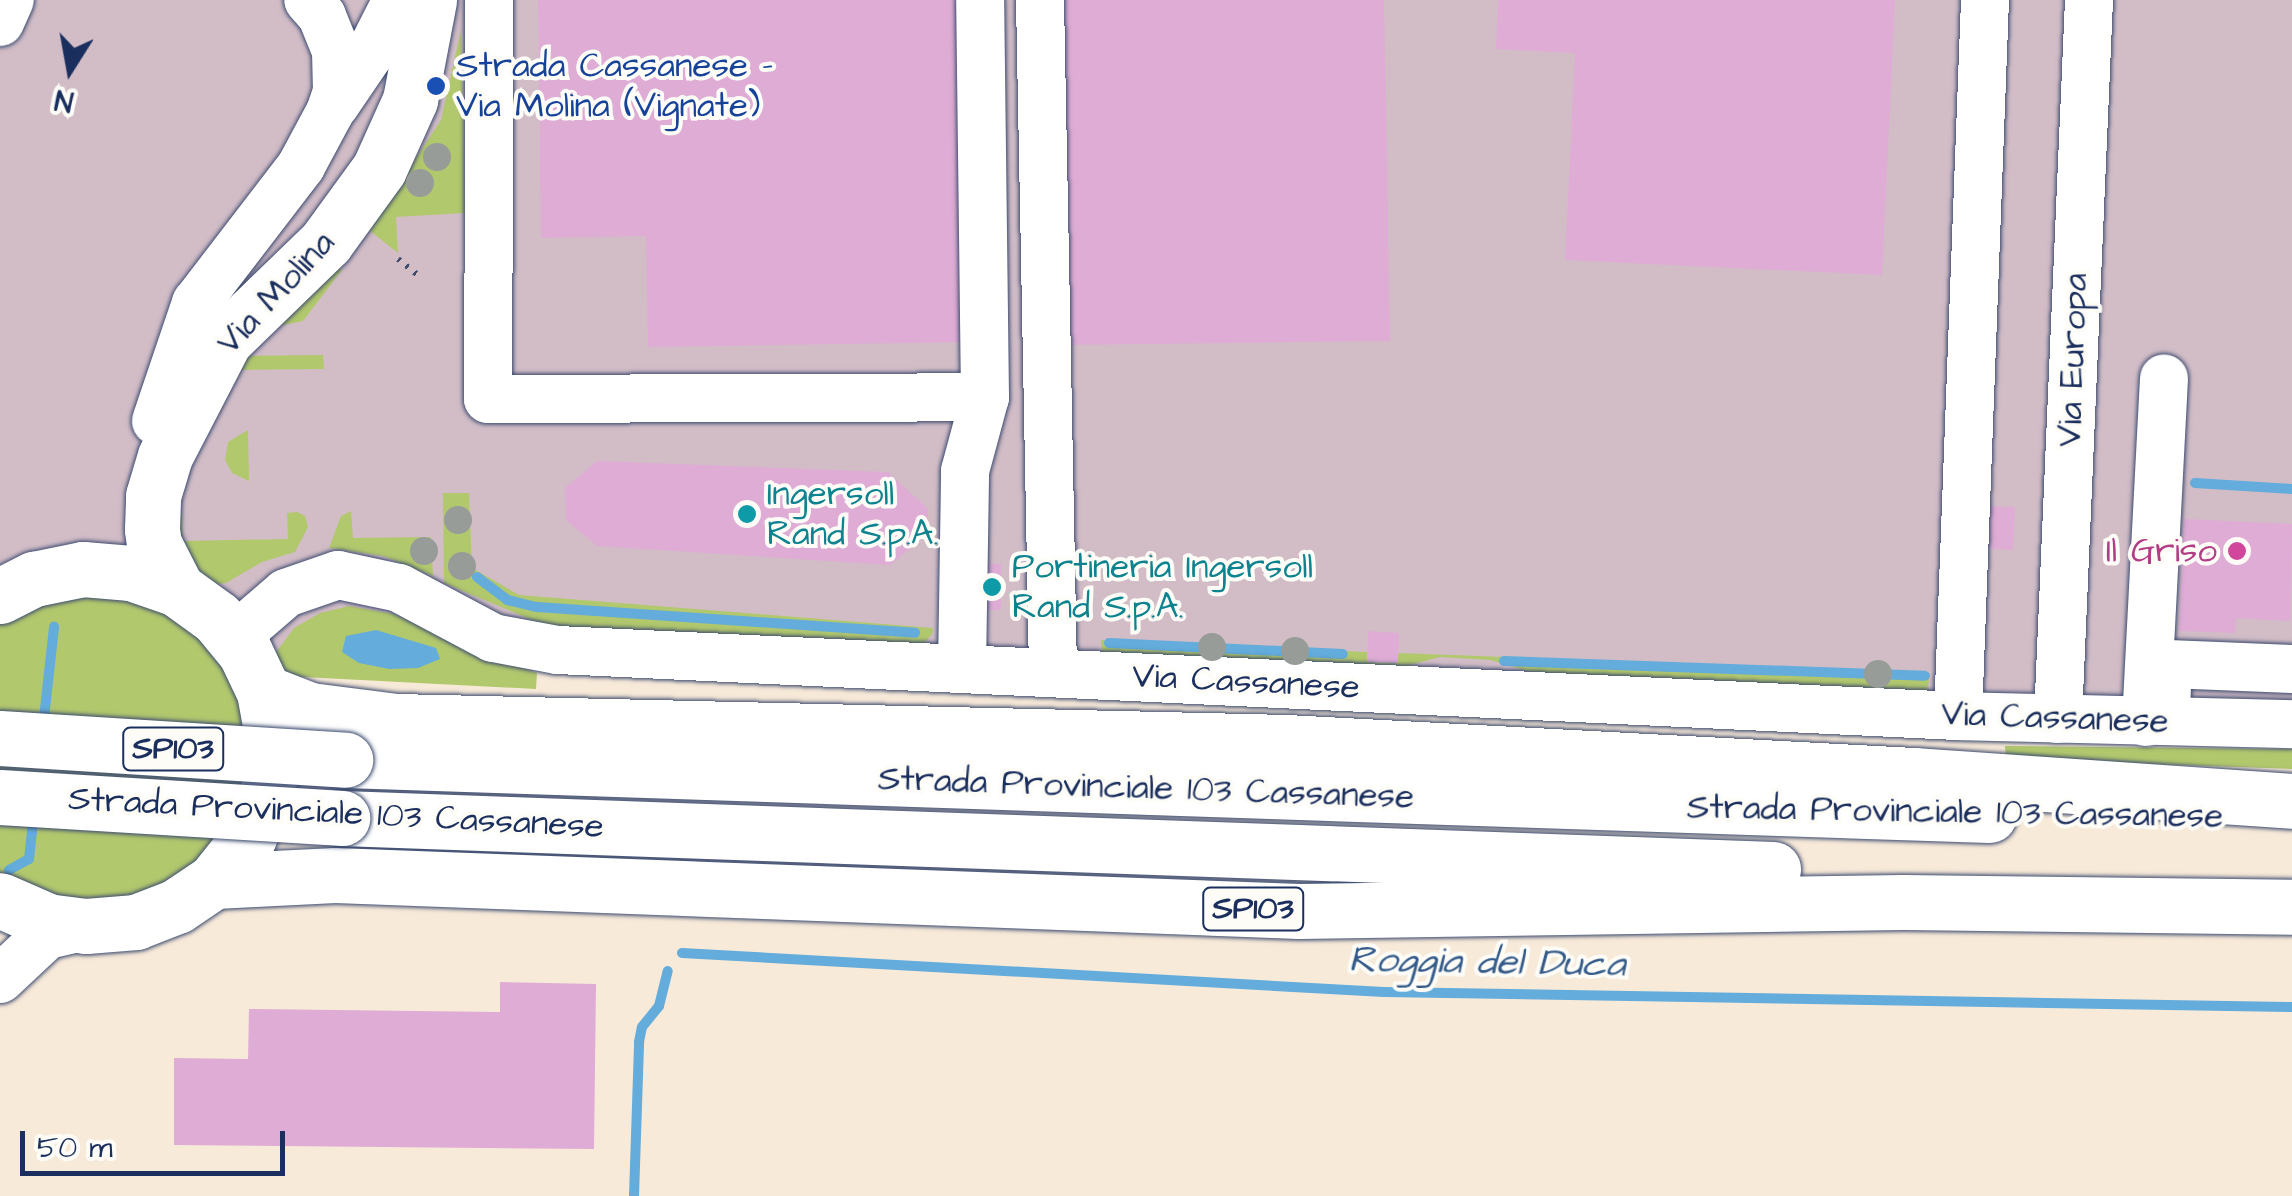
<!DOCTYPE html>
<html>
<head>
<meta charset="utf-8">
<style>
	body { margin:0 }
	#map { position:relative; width:2292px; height:1196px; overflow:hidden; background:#f8ead9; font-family:"Architects Daughter",sans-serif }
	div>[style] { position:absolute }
	.industrial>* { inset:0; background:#d2bdc7 }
	.green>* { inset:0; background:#b2c86d }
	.water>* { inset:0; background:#63acdb }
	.stream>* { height:10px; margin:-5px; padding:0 5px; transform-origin:5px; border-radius:5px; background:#63acdb }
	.building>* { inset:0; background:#deacd4 }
	.path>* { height:6px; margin-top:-3px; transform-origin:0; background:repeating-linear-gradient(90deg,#3c4b70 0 2.5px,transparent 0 10.5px) }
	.roads { filter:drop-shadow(0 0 2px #3c4b70) drop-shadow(0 0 2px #3c4b70) }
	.minor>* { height:48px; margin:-24px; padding:0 24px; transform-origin:24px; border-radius:24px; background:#fff }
	.major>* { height:55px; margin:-27.5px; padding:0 27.5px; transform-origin:27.5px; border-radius:27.5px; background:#fff }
	.highway>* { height:55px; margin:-27.5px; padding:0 27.5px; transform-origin:27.5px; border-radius:27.5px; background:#fff }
	.bridges { filter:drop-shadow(0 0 2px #3c4b70) drop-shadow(0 0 2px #3c4b70) }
	.highway-bridge>* { height:55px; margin:-27.5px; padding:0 27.5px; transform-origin:27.5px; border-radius:27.5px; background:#fff }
	.trees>* { width:28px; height:28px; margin:-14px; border-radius:50%; background:#979c98 }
	.dots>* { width:28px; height:28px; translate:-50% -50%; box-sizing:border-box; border:5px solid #fdfcf7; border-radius:50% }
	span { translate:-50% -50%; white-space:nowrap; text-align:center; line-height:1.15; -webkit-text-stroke:8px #fdfcf7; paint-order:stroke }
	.shield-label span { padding:2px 8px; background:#fdfcf7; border:2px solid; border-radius:8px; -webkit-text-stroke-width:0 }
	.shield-label { font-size:32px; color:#1b2f5e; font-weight:700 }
	.transit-label { font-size:35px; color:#164399 }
	.left { translate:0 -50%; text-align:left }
	.street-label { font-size:35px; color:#1b2f5e }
	.culture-label { font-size:35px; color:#0d838f }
	.hotel-label { font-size:35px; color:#b23c85 }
	.right { translate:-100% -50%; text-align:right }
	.water-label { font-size:38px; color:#345b8a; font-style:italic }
	.north { position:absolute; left:20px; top:20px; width:100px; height:100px; -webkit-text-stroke:8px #fdfcf7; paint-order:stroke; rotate:191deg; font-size:28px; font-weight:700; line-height:40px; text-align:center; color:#1b2f5e }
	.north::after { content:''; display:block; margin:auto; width:35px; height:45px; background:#1b2f5e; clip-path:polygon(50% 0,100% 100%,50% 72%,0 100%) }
	.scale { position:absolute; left:20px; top:1131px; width:265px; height:45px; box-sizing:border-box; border:5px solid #1b2f5e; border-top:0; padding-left:12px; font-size:30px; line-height:35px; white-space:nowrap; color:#1b2f5e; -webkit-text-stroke:8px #fdfcf7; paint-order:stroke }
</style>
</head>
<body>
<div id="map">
	<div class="industrial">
		<div style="clip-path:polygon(0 0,2292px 0,2292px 719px,1378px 706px,0 649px)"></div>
	</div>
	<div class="green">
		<div style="clip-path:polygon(461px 30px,465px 213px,396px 217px,398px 253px,369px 230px,441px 120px)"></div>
		<div style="clip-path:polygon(331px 259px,342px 270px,303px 321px,274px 327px)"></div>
		<div style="clip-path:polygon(323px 355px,324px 369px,240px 370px,240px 356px)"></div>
		<div style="clip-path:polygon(248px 430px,249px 481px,232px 473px,225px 460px,228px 442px)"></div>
		<div style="clip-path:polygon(443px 493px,469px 493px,472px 568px,519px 595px,933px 628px,932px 634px,922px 646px,567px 629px,534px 621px,444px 583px)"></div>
		<div style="clip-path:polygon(351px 511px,353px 538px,431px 537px,433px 576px,383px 556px,329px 548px,341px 516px)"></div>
		<div style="clip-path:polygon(297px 512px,305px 516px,308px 527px,295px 552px,262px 562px,226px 583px,213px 585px,180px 557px,177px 513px,182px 514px,183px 541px,288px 539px,287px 513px)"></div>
		<div style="clip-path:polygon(68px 594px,145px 602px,192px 629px,224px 665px,245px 715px,244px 785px,203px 858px,147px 894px,72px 903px,0 874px,0 622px)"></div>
		<div style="clip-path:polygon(349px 606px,394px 614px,462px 647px,537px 673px,536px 689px,284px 676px,274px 655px,294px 628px,320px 613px)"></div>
		<div style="clip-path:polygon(1101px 640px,1367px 652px,1367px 662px,1397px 663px,1398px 653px,1930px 673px,1927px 695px,1552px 678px,1490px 660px,1440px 657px,1391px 670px,1102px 652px)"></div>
		<div style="clip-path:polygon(2005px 746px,2292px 749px,2292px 769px,2006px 759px)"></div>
	</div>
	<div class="water">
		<div style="clip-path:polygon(376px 630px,436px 648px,440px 659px,418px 668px,389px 669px,359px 663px,342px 652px,346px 636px)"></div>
	</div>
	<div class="stream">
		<div style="left:2195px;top:483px;width:97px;rotate:3.5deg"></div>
		<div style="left:477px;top:577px;width:39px;rotate:37deg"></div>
		<div style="left:508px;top:600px;width:30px;rotate:14deg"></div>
		<div style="left:537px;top:607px;width:379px;rotate:3.9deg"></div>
		<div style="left:1109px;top:643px;width:234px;rotate:2.7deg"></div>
		<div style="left:1504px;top:661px;width:421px;rotate:2deg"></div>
		<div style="left:43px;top:727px;width:101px;rotate:-83.7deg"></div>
		<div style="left:9px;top:870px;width:23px;rotate:-29deg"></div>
		<div style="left:29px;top:859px;width:46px;rotate:-83.8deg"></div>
		<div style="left:682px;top:953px;width:703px;rotate:3.18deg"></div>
		<div style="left:1384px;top:992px;width:908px;rotate:0.95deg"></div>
		<div style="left:634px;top:1196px;width:154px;rotate:-88.1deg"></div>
		<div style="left:639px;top:1042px;width:15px;rotate:-79deg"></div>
		<div style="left:642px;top:1027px;width:27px;rotate:-51deg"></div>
		<div style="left:659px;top:1006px;width:36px;rotate:-76deg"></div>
	</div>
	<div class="building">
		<div style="clip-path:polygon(538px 0,967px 0,973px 342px,648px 347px,646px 236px,541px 238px)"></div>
		<div style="clip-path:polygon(1059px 0,1384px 0,1390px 341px,1065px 345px)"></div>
		<div style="clip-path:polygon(1498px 0,1895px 0,1882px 275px,1565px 260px,1575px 53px,1496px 49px)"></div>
		<div style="clip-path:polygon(597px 461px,888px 472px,928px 509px,928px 534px,890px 565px,597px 546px,566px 520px,565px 488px)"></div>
		<div style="clip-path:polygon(1985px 506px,2015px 507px,2013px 550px,1983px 548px)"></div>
		<div style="clip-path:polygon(2184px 519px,2292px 524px,2290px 621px,2236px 618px,2235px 633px,2179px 631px)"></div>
		<div style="clip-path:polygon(983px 563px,1001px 564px,1001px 610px,982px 610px)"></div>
		<div style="clip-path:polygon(1368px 631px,1399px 633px,1398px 663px,1367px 662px)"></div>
		<div style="clip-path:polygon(500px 982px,596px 984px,594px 1149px,174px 1145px,174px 1058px,248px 1059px,249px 1009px,500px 1012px)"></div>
	</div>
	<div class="path">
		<div style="left:398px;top:259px;width:27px;rotate:39deg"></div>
	</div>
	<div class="roads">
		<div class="minor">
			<div style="left:489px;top:0;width:399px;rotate:90.1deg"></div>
			<div style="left:488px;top:399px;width:497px;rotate:-0.2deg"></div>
			<div style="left:1040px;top:0;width:673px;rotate:88.89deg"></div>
			<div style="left:0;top:22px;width:24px;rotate:-66deg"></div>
			<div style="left:335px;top:105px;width:60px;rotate:-55.8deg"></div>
			<div style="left:369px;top:55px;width:62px;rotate:-63deg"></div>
			<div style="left:156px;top:421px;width:125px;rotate:-71.3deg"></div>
			<div style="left:196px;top:303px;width:173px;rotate:-52.5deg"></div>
			<div style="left:301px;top:166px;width:61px;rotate:-61.8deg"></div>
			<div style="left:330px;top:112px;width:21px;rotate:-71deg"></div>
			<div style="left:337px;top:92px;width:41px;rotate:-91.4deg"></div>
			<div style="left:336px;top:51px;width:38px;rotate:-112deg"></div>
			<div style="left:322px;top:16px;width:21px;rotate:-131deg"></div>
			<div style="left:235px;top:637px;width:67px;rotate:-40.8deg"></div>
			<div style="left:286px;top:593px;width:55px;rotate:-19.1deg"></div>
			<div style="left:338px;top:575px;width:62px;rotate:12deg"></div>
			<div style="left:399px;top:588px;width:106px;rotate:28deg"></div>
			<div style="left:493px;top:638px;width:66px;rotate:10.5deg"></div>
			<div style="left:558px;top:650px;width:1402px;rotate:2.7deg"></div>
			<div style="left:1958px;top:716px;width:334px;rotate:1.4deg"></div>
			<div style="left:962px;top:669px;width:198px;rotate:-89.1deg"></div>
			<div style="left:965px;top:471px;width:77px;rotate:-74.9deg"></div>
			<div style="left:985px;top:397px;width:397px;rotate:-90.7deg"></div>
			<div style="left:2166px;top:711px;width:47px;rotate:-87.6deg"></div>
			<div style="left:2168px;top:664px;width:124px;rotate:2.3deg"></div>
			<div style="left:1958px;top:716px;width:717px;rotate:-87.84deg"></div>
			<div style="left:2058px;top:719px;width:720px;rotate:-87.53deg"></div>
			<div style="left:2146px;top:722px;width:344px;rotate:-87deg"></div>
			<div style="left:0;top:979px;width:64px;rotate:-43.1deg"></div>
			<div style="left:47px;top:935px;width:40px;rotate:-13deg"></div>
		</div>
		<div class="major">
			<div style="left:177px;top:589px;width:51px;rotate:-117.1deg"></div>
			<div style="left:154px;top:544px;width:15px;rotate:-98deg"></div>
			<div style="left:152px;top:529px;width:33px;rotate:-88deg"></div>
			<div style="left:153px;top:496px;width:42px;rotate:-73.3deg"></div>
			<div style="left:165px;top:456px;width:131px;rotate:-62.7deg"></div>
			<div style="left:225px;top:340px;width:141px;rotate:-44.1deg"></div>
			<div style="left:326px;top:242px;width:90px;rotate:-54deg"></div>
			<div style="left:379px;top:169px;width:76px;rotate:-65.8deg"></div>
			<div style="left:410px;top:100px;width:102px;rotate:-79.2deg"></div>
			<div style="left:0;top:596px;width:38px;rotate:-27deg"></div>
			<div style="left:34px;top:579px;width:50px;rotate:-11.5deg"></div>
			<div style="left:83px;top:569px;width:48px;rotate:4.8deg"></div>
			<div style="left:131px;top:573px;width:49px;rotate:19.2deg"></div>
			<div style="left:177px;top:589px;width:49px;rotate:35.9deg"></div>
			<div style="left:217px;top:618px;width:44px;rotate:50.5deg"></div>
			<div style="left:245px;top:652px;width:44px;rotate:64.6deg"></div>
			<div style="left:264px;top:692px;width:50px;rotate:79.6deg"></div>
			<div style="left:273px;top:741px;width:49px;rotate:95.8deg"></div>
			<div style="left:268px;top:790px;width:51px;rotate:112deg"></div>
			<div style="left:249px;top:837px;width:56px;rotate:128.5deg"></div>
			<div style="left:214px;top:881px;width:45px;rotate:146deg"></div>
			<div style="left:177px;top:906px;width:44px;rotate:158.7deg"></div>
			<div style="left:136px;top:922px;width:50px;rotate:175.4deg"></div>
			<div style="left:86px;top:926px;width:38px;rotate:-173deg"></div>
			<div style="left:48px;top:921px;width:52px;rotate:-156.4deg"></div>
		</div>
		<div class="highway">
			<div style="left:264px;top:692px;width:49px;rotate:21.4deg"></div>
			<div style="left:310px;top:710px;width:87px;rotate:7.3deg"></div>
			<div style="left:396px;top:721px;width:890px;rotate:1.35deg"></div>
			<div style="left:1286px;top:742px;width:628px;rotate:3.01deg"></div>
			<div style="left:1913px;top:775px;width:380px;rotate:3.9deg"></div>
			<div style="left:345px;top:760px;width:1645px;rotate:1.92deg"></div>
			<div style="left:342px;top:818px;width:1432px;rotate:2.04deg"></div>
			<div style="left:214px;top:881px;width:121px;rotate:-2.8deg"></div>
			<div style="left:335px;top:875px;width:965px;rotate:2.14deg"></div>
			<div style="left:1299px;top:911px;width:604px;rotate:-0.85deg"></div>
			<div style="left:1903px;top:902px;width:389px;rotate:0.7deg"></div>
		</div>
	</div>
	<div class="bridges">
		<div class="highway-bridge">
			<div style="left:0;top:738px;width:346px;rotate:3.6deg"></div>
			<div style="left:0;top:797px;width:343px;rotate:3.5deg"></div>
		</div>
	</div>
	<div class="trees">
		<div style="left:437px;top:157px"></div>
		<div style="left:420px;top:183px"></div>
		<div style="left:458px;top:520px"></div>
		<div style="left:424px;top:551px"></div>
		<div style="left:462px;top:566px"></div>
		<div style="left:1212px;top:647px"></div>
		<div style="left:1295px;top:651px"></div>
		<div style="left:1878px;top:674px"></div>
	</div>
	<div class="dots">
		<div style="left:436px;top:86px;background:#1a4fb4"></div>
		<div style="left:747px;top:514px;background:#0f9aa8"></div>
		<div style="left:2237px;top:551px;background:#d1479c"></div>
		<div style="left:992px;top:587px;background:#0f9aa8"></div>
	</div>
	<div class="shield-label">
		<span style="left:173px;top:749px">SP103</span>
		<span style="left:1253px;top:909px">SP103</span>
	</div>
	<div class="transit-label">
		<span class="left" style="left:456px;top:86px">Strada Cassanese -<br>Via Molina (Vignate)</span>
	</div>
	<div class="street-label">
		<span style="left:276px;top:293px;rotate:-47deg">Via Molina</span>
		<span style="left:2073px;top:360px;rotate:-88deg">Via Europa</span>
		<span style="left:1246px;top:682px;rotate:3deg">Via Cassanese</span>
		<span style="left:2055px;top:718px;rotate:2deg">Via Cassanese</span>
		<span style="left:1146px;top:788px;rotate:2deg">Strada Provinciale 103 Cassanese</span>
		<span style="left:1955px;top:812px;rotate:1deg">Strada Provinciale 103 Cassanese</span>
		<span style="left:336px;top:813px;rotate:3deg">Strada Provinciale 103 Cassanese</span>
	</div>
	<div class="culture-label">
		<span class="left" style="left:767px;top:514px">Ingersoll<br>Rand S.p.A.</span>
		<span class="left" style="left:1012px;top:587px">Portineria Ingersoll<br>Rand S.p.A.</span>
	</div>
	<div class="hotel-label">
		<span class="right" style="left:2217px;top:551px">Il Griso</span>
	</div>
	<div class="water-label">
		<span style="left:1487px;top:963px;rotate:1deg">Roggia del Duca</span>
	</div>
	<div class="north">N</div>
	<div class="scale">50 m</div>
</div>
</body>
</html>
